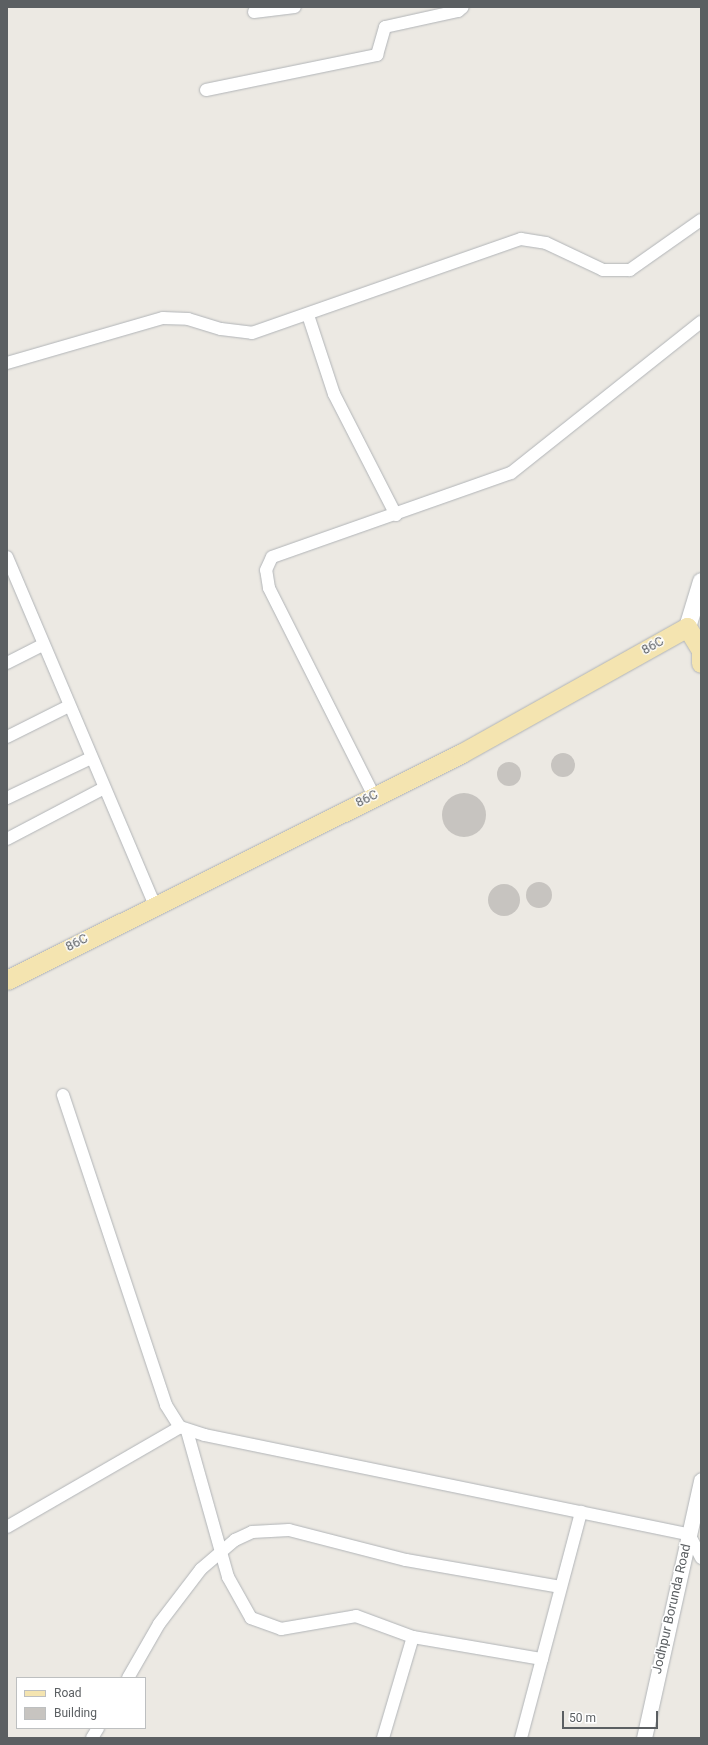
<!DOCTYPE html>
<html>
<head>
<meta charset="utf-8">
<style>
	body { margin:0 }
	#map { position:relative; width:708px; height:1745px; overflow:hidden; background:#ece9e3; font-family:Roboto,sans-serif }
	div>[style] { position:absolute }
	.building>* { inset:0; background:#c7c4c0 }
	.round { border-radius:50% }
	.roads { filter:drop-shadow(0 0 1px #b1b4b7) drop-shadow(0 0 1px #b1b4b7) }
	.minor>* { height:12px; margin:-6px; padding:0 6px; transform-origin:6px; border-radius:6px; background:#fff }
	.tertiary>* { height:15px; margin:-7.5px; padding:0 7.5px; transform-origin:7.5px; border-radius:7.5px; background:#fff }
	.secondary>* { height:17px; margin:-8.5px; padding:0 8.5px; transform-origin:8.5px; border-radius:8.5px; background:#fff }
	.primary>* { height:19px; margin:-9.5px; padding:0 9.5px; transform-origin:9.5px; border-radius:9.5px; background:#f4e4b0 }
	span { translate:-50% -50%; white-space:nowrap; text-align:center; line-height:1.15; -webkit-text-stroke:3px #fff; paint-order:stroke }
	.street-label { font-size:13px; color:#5b5f62 }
	.frame { position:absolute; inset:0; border:8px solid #5b5f62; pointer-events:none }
	.legend { position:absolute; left:16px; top:1677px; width:130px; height:52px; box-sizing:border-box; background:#fff; border:1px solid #bdbfc0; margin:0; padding:5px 7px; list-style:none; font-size:12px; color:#5b5f62 }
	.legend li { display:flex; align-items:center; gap:8px; height:20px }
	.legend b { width:20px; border:1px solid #bdbfc0 }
	.scale { position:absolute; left:562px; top:1711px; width:96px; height:18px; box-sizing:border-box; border:2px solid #5b5f62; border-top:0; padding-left:5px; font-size:12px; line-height:14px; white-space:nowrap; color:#5b5f62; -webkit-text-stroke:3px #fff; paint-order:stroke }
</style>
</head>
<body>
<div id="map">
	<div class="building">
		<div class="round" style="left:551px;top:753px;width:24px;height:24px"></div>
		<div class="round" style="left:497px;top:762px;width:24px;height:24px"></div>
		<div class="round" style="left:442px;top:793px;width:44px;height:44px"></div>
		<div class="round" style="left:526px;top:882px;width:26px;height:26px"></div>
		<div class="round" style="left:488px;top:884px;width:32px;height:32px"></div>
	</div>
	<div class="roads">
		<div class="minor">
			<div style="left:254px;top:12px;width:41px;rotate:-7deg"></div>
			<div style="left:206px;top:90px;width:175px;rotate:-11.6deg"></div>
			<div style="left:377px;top:55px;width:29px;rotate:-74deg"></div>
			<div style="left:385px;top:27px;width:75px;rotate:-12.4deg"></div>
			<div style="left:458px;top:11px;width:6px;rotate:-39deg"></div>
			<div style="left:308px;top:315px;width:83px;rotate:71.8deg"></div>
			<div style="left:334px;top:394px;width:136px;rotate:62.9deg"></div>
			<div style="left:7px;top:363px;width:162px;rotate:-16.1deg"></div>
			<div style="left:163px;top:318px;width:25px;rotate:2deg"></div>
			<div style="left:188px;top:319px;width:34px;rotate:17deg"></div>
			<div style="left:221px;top:329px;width:31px;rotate:7deg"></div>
			<div style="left:252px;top:333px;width:285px;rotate:-19.3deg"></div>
			<div style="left:521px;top:239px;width:25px;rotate:9deg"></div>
			<div style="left:546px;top:243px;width:63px;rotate:25.3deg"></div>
			<div style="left:603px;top:270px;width:27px"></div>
			<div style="left:630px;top:270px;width:87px;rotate:-35.2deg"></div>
			<div style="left:7px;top:557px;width:377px;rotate:67deg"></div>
			<div style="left:7px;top:663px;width:39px;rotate:-27deg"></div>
			<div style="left:7px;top:737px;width:69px;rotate:-26.6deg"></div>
			<div style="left:374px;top:796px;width:233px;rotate:-116.8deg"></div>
			<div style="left:269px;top:588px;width:18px;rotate:-99deg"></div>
			<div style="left:266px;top:570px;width:14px;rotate:-65deg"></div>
			<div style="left:272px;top:557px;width:253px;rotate:-19.4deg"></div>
			<div style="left:511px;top:473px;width:243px;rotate:-38.5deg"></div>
			<div style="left:7px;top:798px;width:93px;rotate:-25.5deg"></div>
			<div style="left:7px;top:839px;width:110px;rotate:-27.7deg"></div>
			<div style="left:63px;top:1095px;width:327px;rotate:71.6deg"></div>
			<div style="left:166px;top:1405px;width:26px;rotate:58deg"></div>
			<div style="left:180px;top:1427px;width:26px;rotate:18deg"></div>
			<div style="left:205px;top:1435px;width:494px;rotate:11.6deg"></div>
			<div style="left:689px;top:1534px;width:27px;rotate:63deg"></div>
			<div style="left:187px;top:1431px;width:152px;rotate:74.3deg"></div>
			<div style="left:228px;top:1577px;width:47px;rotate:60.7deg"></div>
			<div style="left:251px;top:1618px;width:32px;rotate:20deg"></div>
			<div style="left:281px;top:1629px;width:76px;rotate:-9.8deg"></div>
			<div style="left:356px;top:1616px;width:61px;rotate:20.2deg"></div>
			<div style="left:413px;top:1637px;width:131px;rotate:9.7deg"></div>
			<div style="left:7px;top:1527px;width:200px;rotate:-30deg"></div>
			<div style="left:128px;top:1678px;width:62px;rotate:-60.1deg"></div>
			<div style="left:159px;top:1624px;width:69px;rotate:-52.6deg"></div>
			<div style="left:201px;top:1569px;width:45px;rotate:-40.5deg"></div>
			<div style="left:235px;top:1540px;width:19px;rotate:-25deg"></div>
			<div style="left:252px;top:1532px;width:37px;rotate:-3deg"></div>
			<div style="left:289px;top:1530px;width:121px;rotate:14.4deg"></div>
			<div style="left:406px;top:1560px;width:157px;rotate:9.9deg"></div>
			<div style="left:92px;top:1738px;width:12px;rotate:-59deg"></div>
			<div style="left:383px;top:1738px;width:105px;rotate:-73.5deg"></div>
			<div style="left:521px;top:1738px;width:234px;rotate:-75.1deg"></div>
		</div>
		<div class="tertiary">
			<div style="left:644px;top:1738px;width:264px;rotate:-77.5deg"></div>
		</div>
		<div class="secondary">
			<div style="left:687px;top:627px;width:48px;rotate:-73.1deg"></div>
		</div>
		<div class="primary">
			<div style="left:7px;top:980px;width:508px;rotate:-26.51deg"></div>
			<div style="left:462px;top:753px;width:258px;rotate:-29.2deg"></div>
			<div style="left:687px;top:627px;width:27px;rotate:59deg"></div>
			<div style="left:701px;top:650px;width:13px;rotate:90deg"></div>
		</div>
	</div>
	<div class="street-label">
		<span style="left:653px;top:646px;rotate:-29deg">86C</span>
		<span style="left:367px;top:799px;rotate:-26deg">86C</span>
		<span style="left:77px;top:943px;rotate:-27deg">86C</span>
		<span style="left:672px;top:1609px;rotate:-77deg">Jodhpur Borunda Road</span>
	</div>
	<div class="frame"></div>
	<ul class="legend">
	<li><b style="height:5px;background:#f4e4b0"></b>Road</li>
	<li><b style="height:11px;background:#c7c4c0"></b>Building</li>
	</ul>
	<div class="scale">50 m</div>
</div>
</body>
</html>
